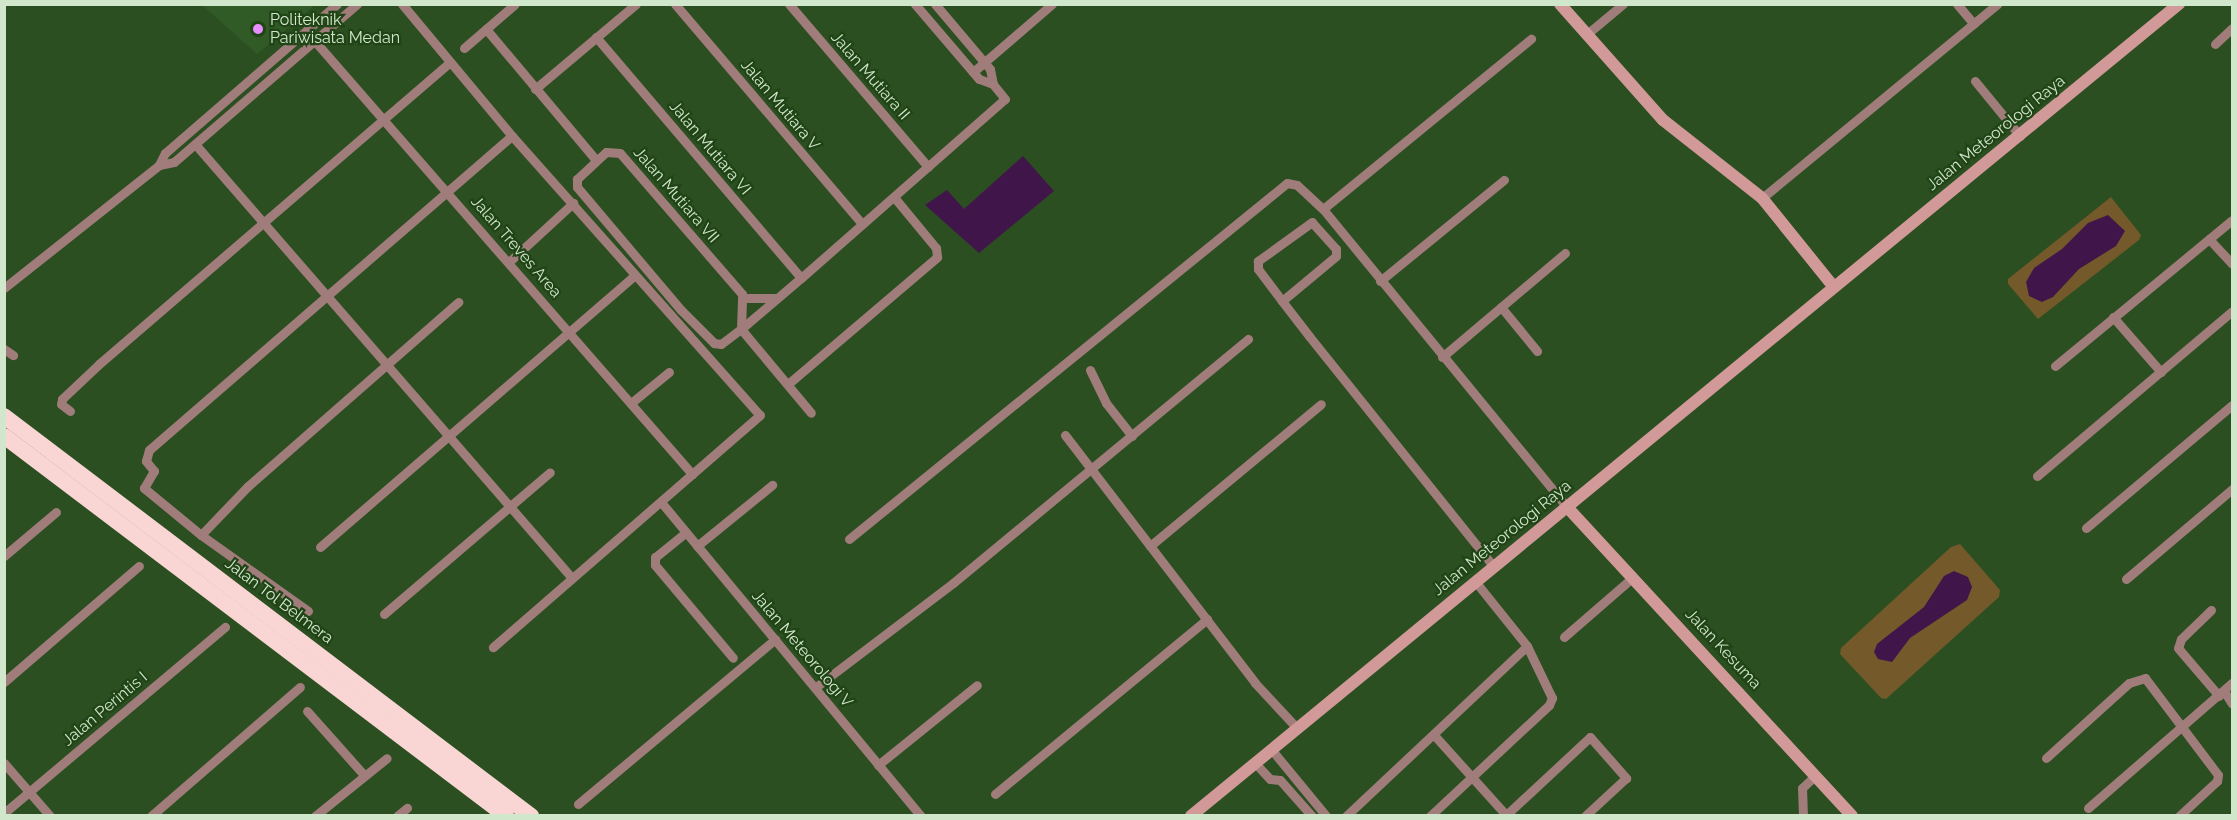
<!DOCTYPE html>
<html>
<head>
<meta charset="utf-8">
<style>
	body { margin:0 }
	#map { position:relative; width:2237px; height:820px; overflow:hidden; background:#2b4f21; font-family:Raleway,sans-serif }
	div>[style] { position:absolute }
	.built>* { inset:0; background:#315b26 }
	.green>* { inset:0; background:#74592a }
	.water>* { inset:0; background:#40164a }
	.street>* { height:9px; margin:-4.5px; padding:0 4.5px; transform-origin:4.5px; border-radius:4.5px; background:#a07c7b }
	.secondary>* { height:12px; margin:-6px; padding:0 6px; transform-origin:6px; border-radius:6px; background:#d29999 }
	.highway>* { height:16px; margin:-8px; padding:0 8px; transform-origin:8px; border-radius:8px; background:#f9d5d4 }
	.dots>* { width:16px; height:16px; translate:-50% -50%; box-sizing:border-box; border:3px solid #204416; border-radius:50% }
	span { translate:-50% -50%; white-space:nowrap; text-align:center; line-height:1.15; -webkit-text-stroke:4.5px #204416; paint-order:stroke }
	.poi-label { font-size:16px; color:#d1e7cc }
	.left { translate:0 -50%; text-align:left }
	.street-label { font-size:16px; color:#d1e7cc }
	.frame { position:absolute; inset:0; border:6px solid #d1e7cc; pointer-events:none }
</style>
</head>
<body>
<div id="map">
	<div class="built">
		<div style="clip-path:polygon(202px 5px,315px 5px,257px 54px)"></div>
	</div>
	<div class="green">
		<div style="clip-path:polygon(2111px 197px,2141px 235px,2139px 240px,2038px 319px,2008px 284px,2008px 279px)"></div>
		<div style="clip-path:polygon(1960px 544px,2000px 590px,1999px 597px,1886px 699px,1881px 698px,1840px 654px,1841px 648px,1951px 547px)"></div>
	</div>
	<div class="water">
		<div style="clip-path:polygon(1023px 156px,1054px 191px,979px 253px,925px 205px,947px 190px,964px 209px)"></div>
		<div style="clip-path:polygon(2108px 215px,2125px 231px,2116px 246px,2079px 269px,2053px 297px,2042px 302px,2029px 296px,2026px 282px,2034px 268px,2062px 249px,2088px 223px)"></div>
		<div style="clip-path:polygon(1954px 571px,1968px 577px,1972px 587px,1967px 600px,1910px 638px,1892px 662px,1878px 659px,1874px 652px,1877px 644px,1924px 607px,1944px 576px)"></div>
	</div>
	<div class="street">
		<div style="left:337px;top:4px;width:228px;rotate:139.1deg"></div>
		<div style="left:165px;top:153px;width:13px;rotate:117deg"></div>
		<div style="left:159px;top:165px;width:15px;rotate:-11deg"></div>
		<div style="left:174px;top:162px;width:242px;rotate:-40.8deg"></div>
		<div style="left:402px;top:4px;width:172px;rotate:50.2deg"></div>
		<div style="left:512px;top:136px;width:373px;rotate:48.4deg"></div>
		<div style="left:760px;top:415px;width:354px;rotate:139deg"></div>
		<div style="left:675px;top:4px;width:289px;rotate:49.6deg"></div>
		<div style="left:789px;top:4px;width:214px;rotate:49.5deg"></div>
		<div style="left:935px;top:4px;width:85px;rotate:49.8deg"></div>
		<div style="left:990px;top:69px;width:15px;rotate:79deg"></div>
		<div style="left:1957px;top:4px;width:26px;rotate:50deg"></div>
		<div style="left:486px;top:29px;width:171px;rotate:50deg"></div>
		<div style="left:306px;top:31px;width:588px;rotate:48.93deg"></div>
		<div style="left:1587px;top:34px;width:47px;rotate:-39.8deg"></div>
		<div style="left:596px;top:37px;width:316px;rotate:49.6deg"></div>
		<div style="left:2215px;top:44px;width:23px;rotate:-43deg"></div>
		<div style="left:464px;top:48px;width:67px;rotate:-40.8deg"></div>
		<div style="left:973px;top:72px;width:104px;rotate:-40.7deg"></div>
		<div style="left:1975px;top:81px;width:71px;rotate:50.7deg"></div>
		<div style="left:535px;top:89px;width:132px;rotate:-40.1deg"></div>
		<div style="left:195px;top:144px;width:575px;rotate:49.02deg"></div>
		<div style="left:1762px;top:198px;width:305px;rotate:-39.5deg"></div>
		<div style="left:1323px;top:209px;width:269px;rotate:-39.3deg"></div>
		<div style="left:2209px;top:239px;width:34px;rotate:47deg"></div>
		<div style="left:510px;top:261px;width:86px;rotate:-42.6deg"></div>
		<div style="left:1380px;top:281px;width:160px;rotate:-39.2deg"></div>
		<div style="left:4px;top:288px;width:198px;rotate:-38.4deg"></div>
		<div style="left:743px;top:298px;width:34px"></div>
		<div style="left:1282px;top:301px;width:70px;rotate:-39.8deg"></div>
		<div style="left:1336px;top:256px;width:7px;rotate:-90deg"></div>
		<div style="left:1336px;top:249px;width:36px;rotate:-132deg"></div>
		<div style="left:1312px;top:222px;width:67px;rotate:144.2deg"></div>
		<div style="left:1258px;top:261px;width:8px;rotate:90deg"></div>
		<div style="left:1258px;top:269px;width:40px;rotate:53deg"></div>
		<div style="left:1282px;top:301px;width:44px;rotate:52.4deg"></div>
		<div style="left:1309px;top:336px;width:295px;rotate:51.3deg"></div>
		<div style="left:1501px;top:307px;width:57px;rotate:50.7deg"></div>
		<div style="left:2113px;top:317px;width:73px;rotate:48.9deg"></div>
		<div style="left:741px;top:329px;width:35px;rotate:-88deg"></div>
		<div style="left:742px;top:294px;width:186px;rotate:-130.9deg"></div>
		<div style="left:620px;top:153px;width:14px;rotate:-176deg"></div>
		<div style="left:606px;top:152px;width:40px;rotate:137deg"></div>
		<div style="left:577px;top:179px;width:8px;rotate:90deg"></div>
		<div style="left:577px;top:187px;width:161px;rotate:49.8deg"></div>
		<div style="left:681px;top:310px;width:47px;rotate:45deg"></div>
		<div style="left:714px;top:343px;width:7px;rotate:8deg"></div>
		<div style="left:721px;top:344px;width:25px;rotate:-37deg"></div>
		<div style="left:741px;top:329px;width:79px;rotate:-40.4deg"></div>
		<div style="left:801px;top:278px;width:271px;rotate:-41.3deg"></div>
		<div style="left:1005px;top:99px;width:19px;rotate:-129deg"></div>
		<div style="left:993px;top:84px;width:15px;rotate:-160deg"></div>
		<div style="left:979px;top:79px;width:99px;rotate:-130.5deg"></div>
		<div style="left:741px;top:329px;width:109px;rotate:50.2deg"></div>
		<div style="left:4px;top:349px;width:11px;rotate:34deg"></div>
		<div style="left:1442px;top:357px;width:161px;rotate:-40.2deg"></div>
		<div style="left:2055px;top:366px;width:229px;rotate:-39.5deg"></div>
		<div style="left:1090px;top:370px;width:37px;rotate:64deg"></div>
		<div style="left:1106px;top:403px;width:42px;rotate:51.8deg"></div>
		<div style="left:788px;top:384px;width:196px;rotate:-40.4deg"></div>
		<div style="left:937px;top:257px;width:9px;rotate:-96deg"></div>
		<div style="left:936px;top:248px;width:66px;rotate:-129.5deg"></div>
		<div style="left:631px;top:403px;width:49px;rotate:-39.2deg"></div>
		<div style="left:70px;top:411px;width:11px;rotate:-142deg"></div>
		<div style="left:61px;top:404px;width:5px;rotate:-79deg"></div>
		<div style="left:62px;top:399px;width:51px;rotate:-43.4deg"></div>
		<div style="left:99px;top:364px;width:463px;rotate:-40.7deg"></div>
		<div style="left:1065px;top:435px;width:312px;rotate:52.5deg"></div>
		<div style="left:1255px;top:683px;width:62px;rotate:47deg"></div>
		<div style="left:2037px;top:476px;width:255px;rotate:-40.2deg"></div>
		<div style="left:661px;top:502px;width:408px;rotate:50.4deg"></div>
		<div style="left:2086px;top:528px;width:191px;rotate:-40.1deg"></div>
		<div style="left:685px;top:533px;width:38px;rotate:141deg"></div>
		<div style="left:655px;top:557px;width:8px;rotate:90deg"></div>
		<div style="left:655px;top:565px;width:121px;rotate:50deg"></div>
		<div style="left:201px;top:535px;width:74px;rotate:-140.5deg"></div>
		<div style="left:144px;top:488px;width:20px;rotate:-60deg"></div>
		<div style="left:154px;top:471px;width:13px;rotate:-129deg"></div>
		<div style="left:146px;top:461px;width:11px;rotate:-75deg"></div>
		<div style="left:149px;top:450px;width:480px;rotate:-40.9deg"></div>
		<div style="left:849px;top:539px;width:564px;rotate:-39.1deg"></div>
		<div style="left:1287px;top:183px;width:10px;rotate:11deg"></div>
		<div style="left:1297px;top:185px;width:35px;rotate:43deg"></div>
		<div style="left:1323px;top:209px;width:385px;rotate:50.7deg"></div>
		<div style="left:697px;top:546px;width:97px;rotate:-39.1deg"></div>
		<div style="left:1150px;top:546px;width:222px;rotate:-39.7deg"></div>
		<div style="left:320px;top:547px;width:416px;rotate:-40.8deg"></div>
		<div style="left:4px;top:556px;width:68px;rotate:-40.2deg"></div>
		<div style="left:2126px;top:579px;width:139px;rotate:-40.3deg"></div>
		<div style="left:2211px;top:610px;width:42px;rotate:136deg"></div>
		<div style="left:2181px;top:639px;width:9px;rotate:108deg"></div>
		<div style="left:2178px;top:648px;width:63px;rotate:49.5deg"></div>
		<div style="left:308px;top:611px;width:131px;rotate:-144.6deg"></div>
		<div style="left:201px;top:535px;width:66px;rotate:-46.2deg"></div>
		<div style="left:247px;top:487px;width:281px;rotate:-41.2deg"></div>
		<div style="left:384px;top:614px;width:218px;rotate:-40.5deg"></div>
		<div style="left:1564px;top:637px;width:91px;rotate:-41deg"></div>
		<div style="left:4px;top:682px;width:178px;rotate:-40.7deg"></div>
		<div style="left:816px;top:687px;width:172px;rotate:-37.2deg"></div>
		<div style="left:953px;top:583px;width:383px;rotate:-39.6deg"></div>
		<div style="left:2224px;top:691px;width:15px;rotate:58deg"></div>
		<div style="left:307px;top:711px;width:86px;rotate:48.3deg"></div>
		<div style="left:1434px;top:735px;width:109px;rotate:48deg"></div>
		<div style="left:1271px;top:749px;width:87px;rotate:50.6deg"></div>
		<div style="left:2046px;top:758px;width:112px;rotate:-42.1deg"></div>
		<div style="left:2129px;top:683px;width:17px;rotate:-17deg"></div>
		<div style="left:2145px;top:678px;width:121px;rotate:53deg"></div>
		<div style="left:2218px;top:775px;width:6px;rotate:99deg"></div>
		<div style="left:2217px;top:781px;width:52px;rotate:137.4deg"></div>
		<div style="left:4px;top:763px;width:70px;rotate:49deg"></div>
		<div style="left:1255px;top:763px;width:22px;rotate:47deg"></div>
		<div style="left:1270px;top:779px;width:10px;rotate:6deg"></div>
		<div style="left:1280px;top:780px;width:48px;rotate:48.4deg"></div>
		<div style="left:878px;top:765px;width:127px;rotate:-38.9deg"></div>
		<div style="left:995px;top:794px;width:275px;rotate:-39.5deg"></div>
		<div style="left:578px;top:804px;width:257px;rotate:-39.9deg"></div>
		<div style="left:2088px;top:808px;width:191px;rotate:-41deg"></div>
		<div style="left:4px;top:813px;width:289px;rotate:-40.1deg"></div>
		<div style="left:151px;top:816px;width:197px;rotate:-40.9deg"></div>
		<div style="left:315px;top:816px;width:92px;rotate:-38.9deg"></div>
		<div style="left:397px;top:816px;width:13px;rotate:-39deg"></div>
		<div style="left:1346px;top:816px;width:248px;rotate:-43.2deg"></div>
		<div style="left:1430px;top:816px;width:163px;rotate:-43deg"></div>
		<div style="left:1549px;top:705px;width:8px;rotate:-67deg"></div>
		<div style="left:1552px;top:698px;width:58px;rotate:-115.7deg"></div>
		<div style="left:1527px;top:646px;width:83px;rotate:-128.7deg"></div>
		<div style="left:1505px;top:816px;width:116px;rotate:-42.9deg"></div>
		<div style="left:1590px;top:737px;width:55px;rotate:48.7deg"></div>
		<div style="left:1626px;top:778px;width:56px;rotate:137.2deg"></div>
		<div style="left:1803px;top:816px;width:28px;rotate:-92deg"></div>
		<div style="left:1802px;top:788px;width:19px;rotate:-43deg"></div>
	</div>
	<div class="secondary">
		<div style="left:1560px;top:4px;width:155px;rotate:48.4deg"></div>
		<div style="left:1663px;top:120px;width:126px;rotate:38.2deg"></div>
		<div style="left:1762px;top:198px;width:113px;rotate:51.1deg"></div>
		<div style="left:1567px;top:507px;width:420px;rotate:47.3deg"></div>
		<div style="left:1191px;top:816px;width:1279px;rotate:-39.42deg"></div>
	</div>
	<div class="highway">
		<div style="left:4px;top:416px;width:662px;rotate:37.2deg"></div>
		<div style="left:4px;top:436px;width:630px;rotate:37.12deg"></div>
	</div>
	<div class="dots">
		<div style="left:258px;top:29px;background:#e88eff"></div>
	</div>
	<div class="poi-label">
		<span class="left" style="left:270px;top:29px">Politeknik<br>Pariwisata Medan</span>
	</div>
	<div class="street-label">
		<span style="left:870px;top:76px;rotate:49deg">Jalan Mutiara II</span>
		<span style="left:780px;top:105px;rotate:50deg">Jalan Mutiara V</span>
		<span style="left:1996px;top:133px;rotate:-39deg">Jalan Meteorologi Raya</span>
		<span style="left:710px;top:148px;rotate:50deg">Jalan Mutiara VI</span>
		<span style="left:676px;top:195px;rotate:49deg">Jalan Mutiara VII</span>
		<span style="left:516px;top:247px;rotate:49deg">Jalan Treves Area</span>
		<span style="left:1502px;top:538px;rotate:-39deg">Jalan Meteorologi Raya</span>
		<span style="left:279px;top:601px;rotate:37deg">Jalan Tol Belmera</span>
		<span style="left:802px;top:649px;rotate:50deg">Jalan Meteorologi V</span>
		<span style="left:1723px;top:649px;rotate:47deg">Jalan Kesuma</span>
		<span style="left:105px;top:709px;rotate:-40deg">Jalan Perintis I</span>
	</div>
	<div class="frame"></div>
</div>
</body>
</html>
